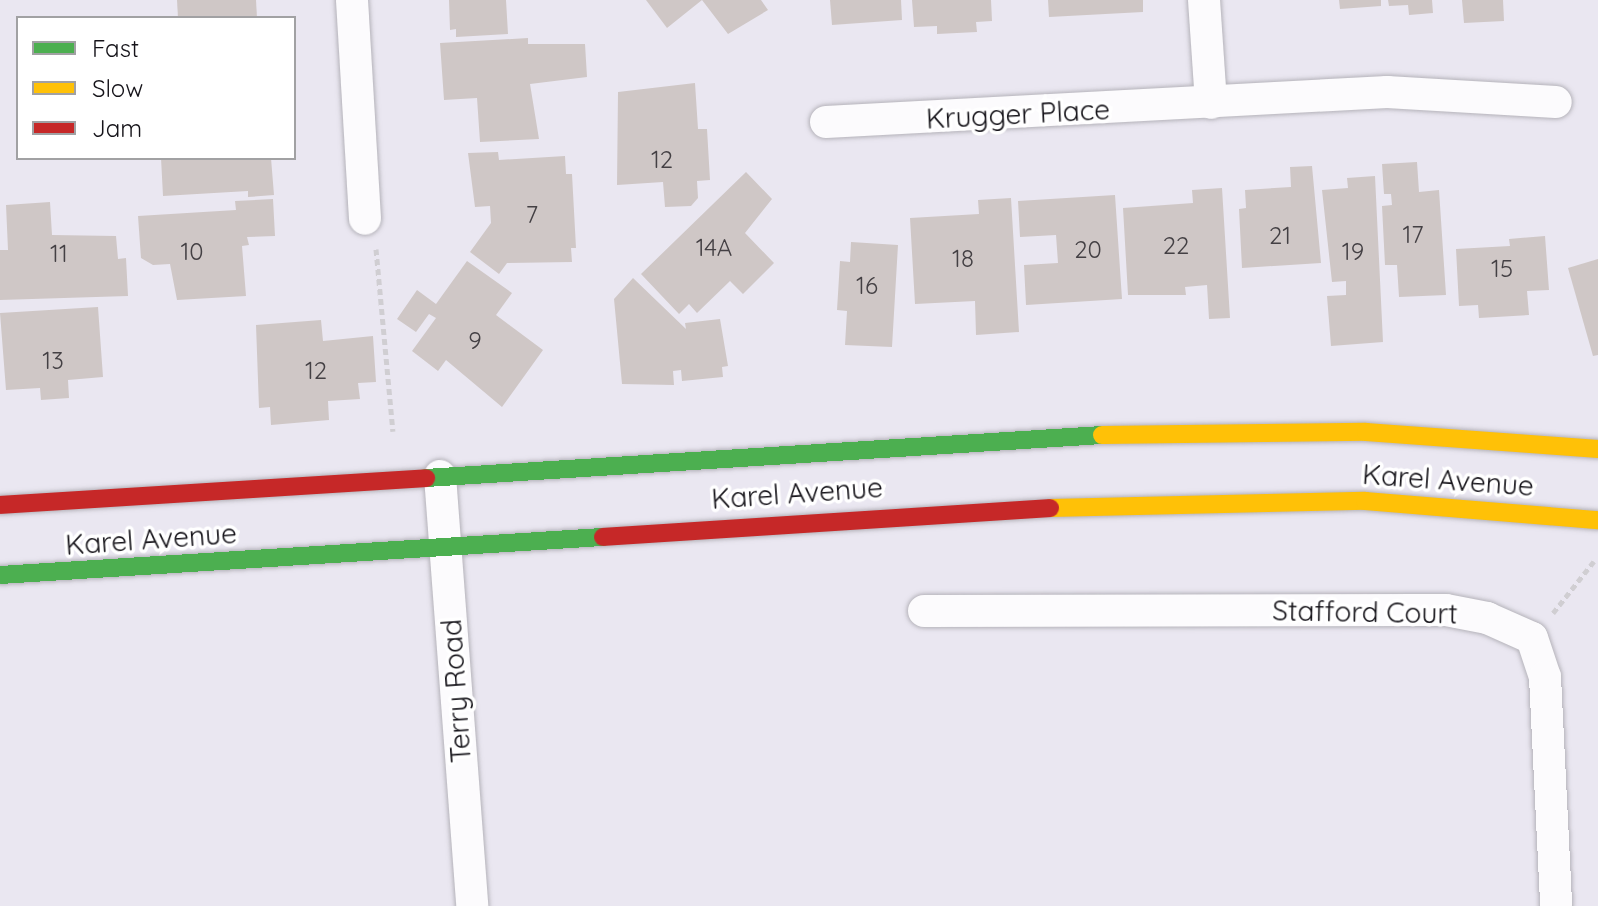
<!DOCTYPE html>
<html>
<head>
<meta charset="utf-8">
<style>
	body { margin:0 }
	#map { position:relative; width:1598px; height:906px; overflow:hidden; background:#eae7f1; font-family:Quicksand,sans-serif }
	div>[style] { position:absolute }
	.building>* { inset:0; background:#cfc7c6 }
	.path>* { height:5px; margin-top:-2.5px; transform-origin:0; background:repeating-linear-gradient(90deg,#d0ced2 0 6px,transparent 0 10px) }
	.roads { filter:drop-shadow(0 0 2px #b5b3ba) drop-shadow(0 0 2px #b5b3ba) }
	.street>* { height:32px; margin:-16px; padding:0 16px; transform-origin:16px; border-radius:16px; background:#fcfbfd }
	.fast>* { height:18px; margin:-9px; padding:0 9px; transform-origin:9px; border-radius:9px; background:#4caf50 }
	.slow>* { height:18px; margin:-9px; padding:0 9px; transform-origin:9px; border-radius:9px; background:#ffc107 }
	.jam>* { height:18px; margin:-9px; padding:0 9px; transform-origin:9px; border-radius:9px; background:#c62828 }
	span { translate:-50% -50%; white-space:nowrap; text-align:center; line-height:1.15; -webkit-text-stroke:7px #fff; paint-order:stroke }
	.number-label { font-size:24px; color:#444044 }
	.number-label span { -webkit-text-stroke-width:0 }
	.street-label { font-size:28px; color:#151319 }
	.legend { position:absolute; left:16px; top:16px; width:280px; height:144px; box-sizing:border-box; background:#fff; border:2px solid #a1a1a3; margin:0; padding:10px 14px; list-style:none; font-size:24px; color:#151319 }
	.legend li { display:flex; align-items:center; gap:16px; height:40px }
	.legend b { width:40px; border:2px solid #a1a1a3 }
</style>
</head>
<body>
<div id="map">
	<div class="building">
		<div style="clip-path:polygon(177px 0,256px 0,257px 18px,178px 18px)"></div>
		<div style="clip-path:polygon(449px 0,506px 0,508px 34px,456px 37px,456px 29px,450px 30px)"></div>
		<div style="clip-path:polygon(646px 0,761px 0,768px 10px,728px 34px,702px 0,667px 28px)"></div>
		<div style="clip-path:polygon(830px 0,901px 0,902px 20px,832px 25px)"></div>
		<div style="clip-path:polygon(912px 0,991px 0,992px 21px,976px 22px,977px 32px,937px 34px,937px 26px,914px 27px)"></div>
		<div style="clip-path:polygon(1048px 0,1143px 0,1143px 12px,1049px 17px)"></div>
		<div style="clip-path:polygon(1339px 0,1381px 0,1381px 6px,1340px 9px)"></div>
		<div style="clip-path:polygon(1388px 0,1432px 0,1433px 13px,1409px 15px,1408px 5px,1389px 6px)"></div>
		<div style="clip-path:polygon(1462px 0,1503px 0,1504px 21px,1464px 23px)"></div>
		<div style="clip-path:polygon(528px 38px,528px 44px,585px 44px,587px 77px,530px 84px,539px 139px,480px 142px,477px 98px,444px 100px,440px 43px)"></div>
		<div style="clip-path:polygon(695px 83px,698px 129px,707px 129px,710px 180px,697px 181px,698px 198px,691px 206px,665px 207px,663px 182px,617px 185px,618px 92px)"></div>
		<div style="clip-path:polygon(498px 152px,499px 160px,565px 156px,566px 174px,572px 174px,576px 248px,571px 248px,572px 262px,507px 263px,499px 274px,470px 252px,491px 223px,490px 206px,475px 207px,468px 153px)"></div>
		<div style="clip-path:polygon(161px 158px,271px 158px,274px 195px,248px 197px,248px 191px,163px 196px)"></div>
		<div style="clip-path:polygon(1417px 162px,1419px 192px,1439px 190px,1446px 295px,1399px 297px,1397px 265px,1385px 265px,1382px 206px,1392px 205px,1391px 194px,1384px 194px,1382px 164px)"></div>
		<div style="clip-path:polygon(1312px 166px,1321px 263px,1242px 268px,1239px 209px,1246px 208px,1245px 190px,1291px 187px,1290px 167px)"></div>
		<div style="clip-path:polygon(746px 172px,772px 199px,745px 233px,774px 263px,743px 294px,730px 281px,697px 313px,689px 304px,679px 314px,641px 274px)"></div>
		<div style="clip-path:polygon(1375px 176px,1383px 342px,1331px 346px,1327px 296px,1346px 295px,1346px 281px,1332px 282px,1322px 190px,1348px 188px,1347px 178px)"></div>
		<div style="clip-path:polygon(1222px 188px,1230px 318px,1209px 319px,1207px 285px,1185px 287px,1186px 295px,1128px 295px,1123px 208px,1193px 203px,1192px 190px)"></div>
		<div style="clip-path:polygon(1115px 195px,1122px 299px,1026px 305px,1024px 265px,1058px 263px,1056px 235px,1020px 237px,1018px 201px)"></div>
		<div style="clip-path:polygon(1011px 198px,1019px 332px,976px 335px,975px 301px,915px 304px,910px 218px,979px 214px,978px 200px)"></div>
		<div style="clip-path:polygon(273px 199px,275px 236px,247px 237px,249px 245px,242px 246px,246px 296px,177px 300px,170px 264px,153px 265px,141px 258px,138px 216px,236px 210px,235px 201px)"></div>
		<div style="clip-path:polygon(50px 202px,52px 235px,116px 236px,118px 259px,126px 258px,128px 296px,0 300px,0 250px,8px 250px,6px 205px)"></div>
		<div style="clip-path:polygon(1545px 236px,1549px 290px,1527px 291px,1529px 315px,1479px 318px,1478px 305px,1459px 306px,1456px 249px,1510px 246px,1509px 239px)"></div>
		<div style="clip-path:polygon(851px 242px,898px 245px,892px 347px,845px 345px,847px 311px,837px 310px,840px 261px,850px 262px)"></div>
		<div style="clip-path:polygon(1598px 259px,1598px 355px,1593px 356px,1568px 268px)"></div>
		<div style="clip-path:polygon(467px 261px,512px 293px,496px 315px,543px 350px,502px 407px,446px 360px,438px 371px,412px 351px,436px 318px,429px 314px,416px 332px,397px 319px,417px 290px,436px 304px)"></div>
		<div style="clip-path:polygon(633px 278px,686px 329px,685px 323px,720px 319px,728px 366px,722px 367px,723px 377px,682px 381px,681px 370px,673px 371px,674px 385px,622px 384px,614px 299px)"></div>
		<div style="clip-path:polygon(98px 307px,103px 377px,68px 380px,69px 398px,41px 400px,40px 388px,6px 390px,0 313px)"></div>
		<div style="clip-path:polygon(321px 320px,323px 341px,373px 336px,376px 382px,358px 383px,360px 399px,328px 401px,329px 420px,271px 425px,270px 407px,259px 408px,256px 325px)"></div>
	</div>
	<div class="path">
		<div style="left:376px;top:249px;width:183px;rotate:84.7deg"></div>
		<div style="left:1553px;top:613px;width:66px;rotate:-51.7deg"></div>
	</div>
	<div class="roads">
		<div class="street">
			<div style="left:352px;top:0;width:219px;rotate:86.6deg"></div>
			<div style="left:1204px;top:0;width:103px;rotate:86.1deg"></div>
			<div style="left:826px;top:122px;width:562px;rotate:-3.06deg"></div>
			<div style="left:1387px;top:92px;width:169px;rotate:3.4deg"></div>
			<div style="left:440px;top:476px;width:431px;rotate:85.7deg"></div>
			<div style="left:924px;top:611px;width:522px;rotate:-0.11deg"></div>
			<div style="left:1446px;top:610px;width:42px;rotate:11deg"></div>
			<div style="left:1487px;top:618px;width:49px;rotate:24deg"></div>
			<div style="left:1532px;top:638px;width:41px;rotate:71.6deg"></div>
			<div style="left:1545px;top:677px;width:229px;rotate:87.2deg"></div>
		</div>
		<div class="fast">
			<div style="left:426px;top:478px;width:677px;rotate:-3.64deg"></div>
			<div style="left:0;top:575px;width:604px;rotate:-3.61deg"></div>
		</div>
		<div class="slow">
			<div style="left:1102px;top:435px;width:264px;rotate:-0.7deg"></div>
			<div style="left:1366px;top:432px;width:233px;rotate:4.2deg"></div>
			<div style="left:1050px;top:508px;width:315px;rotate:-1.3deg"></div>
			<div style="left:1365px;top:501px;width:234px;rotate:4.7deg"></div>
		</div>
		<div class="jam">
			<div style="left:0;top:505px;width:427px;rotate:-3.6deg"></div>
			<div style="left:603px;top:537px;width:448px;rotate:-3.7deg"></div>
		</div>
	</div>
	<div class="number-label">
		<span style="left:662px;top:160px">12</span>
		<span style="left:532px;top:215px">7</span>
		<span style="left:1413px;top:235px">17</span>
		<span style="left:1280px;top:236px">21</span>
		<span style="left:1176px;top:246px">22</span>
		<span style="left:714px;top:248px">14A</span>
		<span style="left:1088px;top:250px">20</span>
		<span style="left:192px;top:252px">10</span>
		<span style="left:1353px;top:252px">19</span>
		<span style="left:59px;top:254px">11</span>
		<span style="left:963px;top:259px">18</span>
		<span style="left:1502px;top:269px">15</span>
		<span style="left:867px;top:286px">16</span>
		<span style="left:475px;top:341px">9</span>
		<span style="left:53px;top:361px">13</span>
		<span style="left:316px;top:371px">12</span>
	</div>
	<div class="street-label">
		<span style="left:1018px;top:114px;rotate:-3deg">Krugger Place</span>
		<span style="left:1448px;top:480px;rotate:4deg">Karel Avenue</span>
		<span style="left:797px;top:493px;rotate:-4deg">Karel Avenue</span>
		<span style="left:151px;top:539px;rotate:-4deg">Karel Avenue</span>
		<span style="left:1365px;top:612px;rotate:1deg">Stafford Court</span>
		<span style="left:456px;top:691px;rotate:-94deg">Terry Road</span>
	</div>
	<ul class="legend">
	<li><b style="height:10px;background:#4caf50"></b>Fast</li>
	<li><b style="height:10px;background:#ffc107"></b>Slow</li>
	<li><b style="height:10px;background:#c62828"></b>Jam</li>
	</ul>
</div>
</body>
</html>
